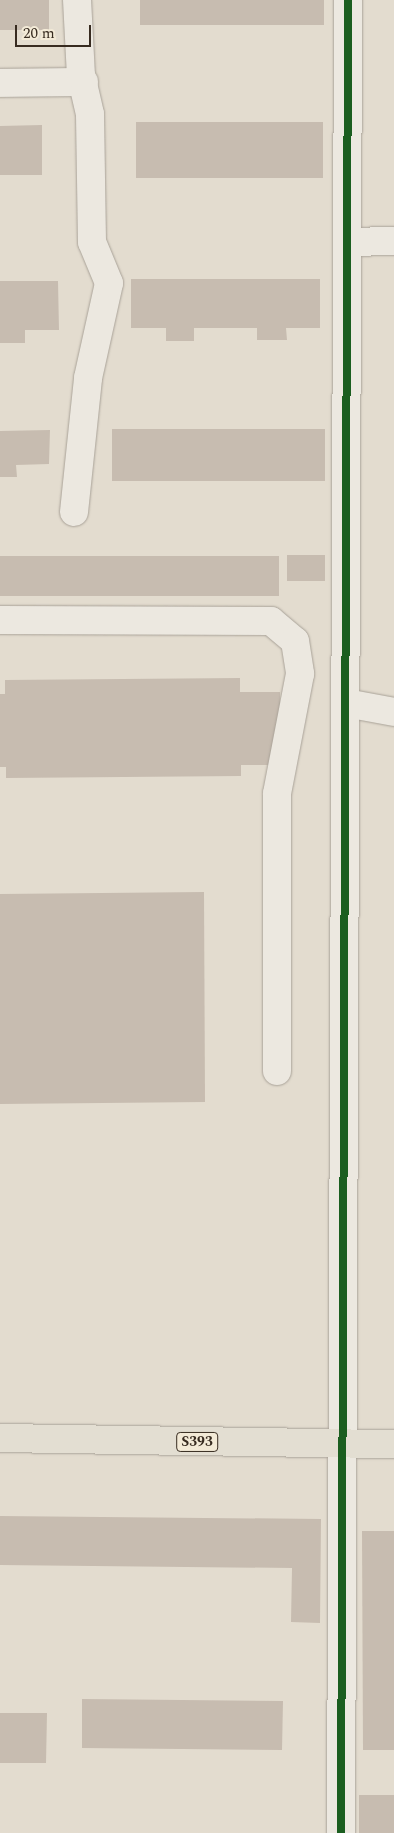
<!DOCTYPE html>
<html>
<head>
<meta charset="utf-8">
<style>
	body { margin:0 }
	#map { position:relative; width:394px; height:1833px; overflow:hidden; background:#e3dccf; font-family:Spectral,serif }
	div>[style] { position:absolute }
	.building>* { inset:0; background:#c7bcb0 }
	.roads { filter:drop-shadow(0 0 1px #a9a298) drop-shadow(0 0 1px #a9a298) }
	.minor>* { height:28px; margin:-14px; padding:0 14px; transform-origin:14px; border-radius:14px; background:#ece8e0 }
	.major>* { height:28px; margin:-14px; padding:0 14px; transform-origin:14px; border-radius:14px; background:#e3ded2 }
	.cycleway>* { height:8px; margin:-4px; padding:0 4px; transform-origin:4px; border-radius:4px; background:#1b5e20 }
	span { translate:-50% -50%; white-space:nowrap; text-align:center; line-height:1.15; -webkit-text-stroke:5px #f3ead7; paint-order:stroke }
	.shield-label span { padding:1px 4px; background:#f3ead7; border:1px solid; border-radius:4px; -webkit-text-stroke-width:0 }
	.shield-label { font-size:14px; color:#372b20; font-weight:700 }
	.scale { position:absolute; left:15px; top:25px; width:76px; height:22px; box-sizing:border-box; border:2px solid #372b20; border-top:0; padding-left:6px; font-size:15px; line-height:18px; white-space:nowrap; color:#372b20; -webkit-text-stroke:4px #f3ead7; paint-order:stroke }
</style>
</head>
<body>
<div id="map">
	<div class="building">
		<div style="clip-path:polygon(0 0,49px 0,49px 30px,0 30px)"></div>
		<div style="clip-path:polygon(140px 0,324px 0,324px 25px,140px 25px)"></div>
		<div style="clip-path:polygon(136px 122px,323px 122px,323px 178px,136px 178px)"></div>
		<div style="clip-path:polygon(42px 125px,42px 175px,0 175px,0 126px)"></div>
		<div style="clip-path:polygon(131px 279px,320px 279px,320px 328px,286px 328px,287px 340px,257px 340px,257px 328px,194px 328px,194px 341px,166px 341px,166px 328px,131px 328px)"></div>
		<div style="clip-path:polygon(0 281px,58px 281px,59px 330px,25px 330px,25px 343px,0 343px)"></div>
		<div style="clip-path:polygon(112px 429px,325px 429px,325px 481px,112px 481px)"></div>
		<div style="clip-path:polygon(50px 430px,49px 464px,16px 465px,17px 477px,0 477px,0 431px)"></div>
		<div style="clip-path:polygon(287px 555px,325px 555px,325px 581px,287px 581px)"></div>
		<div style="clip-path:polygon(0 556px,279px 556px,279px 596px,0 596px)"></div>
		<div style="clip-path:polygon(240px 678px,240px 692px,280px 692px,280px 765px,241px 765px,241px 776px,6px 778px,6px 767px,0 767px,0 694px,5px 694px,5px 680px)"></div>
		<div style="clip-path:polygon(204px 892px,205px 1102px,0 1104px,0 894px)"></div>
		<div style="clip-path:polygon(0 1516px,321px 1519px,320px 1623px,291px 1622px,292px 1568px,0 1565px)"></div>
		<div style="clip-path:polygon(362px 1531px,394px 1531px,394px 1750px,363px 1750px)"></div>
		<div style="clip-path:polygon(82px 1699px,283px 1701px,282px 1750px,82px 1748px)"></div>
		<div style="clip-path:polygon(0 1713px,47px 1713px,46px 1763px,0 1763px)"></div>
		<div style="clip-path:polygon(359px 1795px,394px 1795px,394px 1833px,359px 1833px)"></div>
	</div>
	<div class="roads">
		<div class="minor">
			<div style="left:0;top:83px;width:84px;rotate:-0.7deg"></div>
			<div style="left:347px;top:242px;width:47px;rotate:-1.2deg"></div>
			<div style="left:74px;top:512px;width:135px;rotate:-84deg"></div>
			<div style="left:88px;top:378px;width:97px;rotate:-77.5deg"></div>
			<div style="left:109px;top:283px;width:44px;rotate:-112.5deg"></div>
			<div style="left:92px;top:242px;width:128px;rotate:-90.9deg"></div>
			<div style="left:90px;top:114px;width:39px;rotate:-103deg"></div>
			<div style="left:81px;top:76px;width:76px;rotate:-93deg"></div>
			<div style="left:0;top:620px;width:271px;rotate:0.2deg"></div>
			<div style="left:271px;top:621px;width:31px;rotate:40deg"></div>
			<div style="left:295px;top:641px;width:33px;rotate:81deg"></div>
			<div style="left:300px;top:674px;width:122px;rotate:100.9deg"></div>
			<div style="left:277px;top:794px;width:277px;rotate:90deg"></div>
			<div style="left:346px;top:703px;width:49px;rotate:10.6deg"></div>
			<div style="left:341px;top:1833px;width:1833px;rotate:-89.78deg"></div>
		</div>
		<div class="major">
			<div style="left:0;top:1438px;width:394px;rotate:0.9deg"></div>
		</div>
	</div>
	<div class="cycleway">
		<div style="left:341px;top:1833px;width:1833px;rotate:-89.78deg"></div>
	</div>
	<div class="shield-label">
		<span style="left:197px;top:1442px">S393</span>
	</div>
	<div class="scale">20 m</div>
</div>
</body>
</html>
